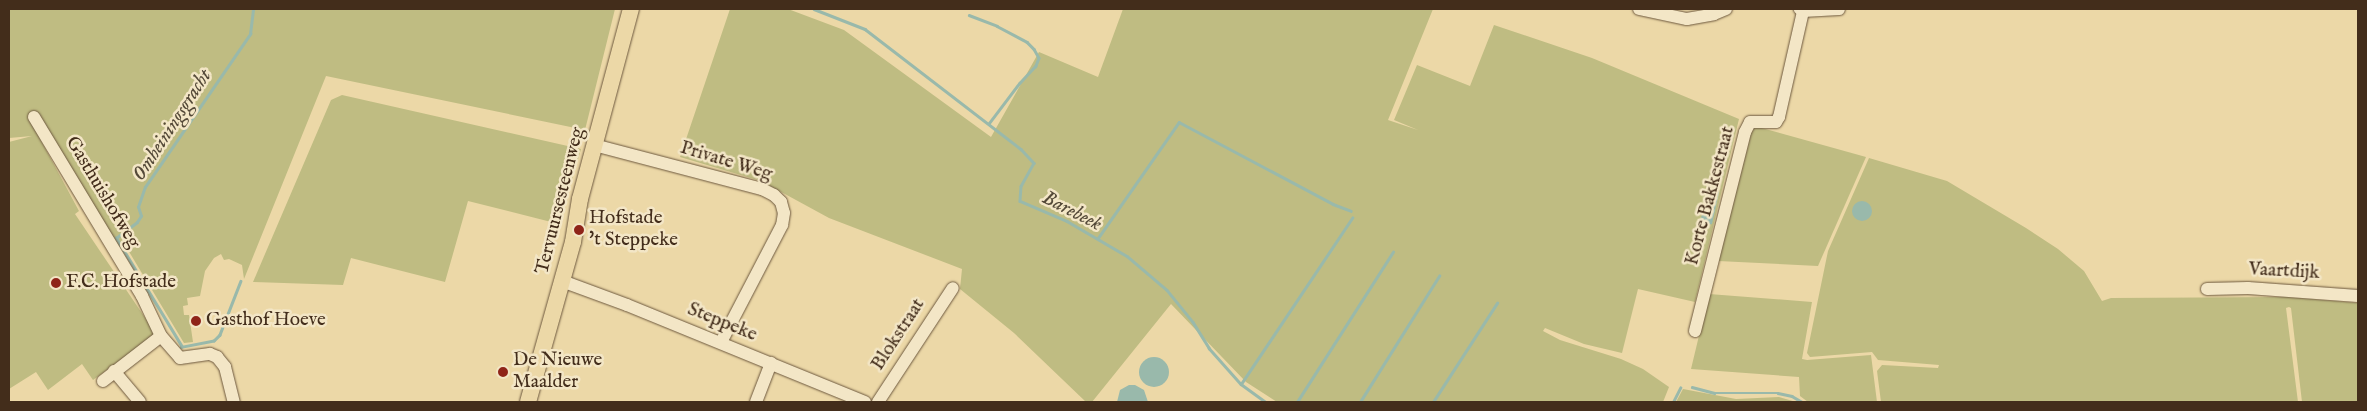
<!DOCTYPE html>
<html>
<head>
<meta charset="utf-8">
<style>
	body { margin:0 }
	#map { position:relative; width:2367px; height:411px; overflow:hidden; background:#ecd8a7; font-family:"IM FELL English",serif }
	div>[style] { position:absolute }
	.green>* { inset:0; background:#bfbc82 }
	.water>* { inset:0; background:#99b9ab }
	.round { border-radius:50% }
	.stream>* { height:2.5px; margin:-1.25px; padding:0 1.25px; transform-origin:1.25px; border-radius:1.25px; background:#99b9ab }
	.roads { filter:drop-shadow(0 0 1px #6d583e) drop-shadow(0 0 1px #6d583e) }
	.minor>* { height:12px; margin:-6px; padding:0 6px; transform-origin:6px; border-radius:6px; background:#f3e6c6 }
	.major>* { height:16px; margin:-8px; padding:0 8px; transform-origin:8px; border-radius:8px; background:#ecd8a7 }
	.dots>* { width:14px; height:14px; translate:-50% -50%; box-sizing:border-box; border:2px solid #f3e6c6; border-radius:50% }
	span { translate:-50% -50%; white-space:nowrap; text-align:center; line-height:1.15; -webkit-text-stroke:5px #f3e6c6; paint-order:stroke }
	.street-label { font-size:19px; color:#432d1b }
	.poi-label { font-size:19px; color:#432d1b }
	.left { translate:0 -50%; text-align:left }
	.water-label { font-size:20px; color:#544938; font-style:italic }
	.frame { position:absolute; inset:0; border:10px solid #432d1b; pointer-events:none }
</style>
</head>
<body>
<div id="map">
	<div class="green">
		<div style="clip-path:polygon(9px 9px,615px 9px,585px 130px,326px 76px,244px 279px,242px 265px,229px 259px,224px 260px,221px 254px,214px 258px,205px 271px,200px 296px,187px 298px,188px 305px,183px 306px,184px 315px,189px 315px,193px 342px,184px 343px,125px 245px,120px 249px,38px 135px,79px 211px,75px 214px,156px 334px,93px 380px,82px 364px,48px 390px,36px 372px,9px 389px,9px 142px,32px 136px,9px 138px)"></div>
		<div style="clip-path:polygon(730px 9px,788px 9px,844px 30px,991px 137px,1039px 52px,1098px 77px,1123px 9px,1433px 9px,1388px 120px,1418px 130px,1394px 120px,1417px 65px,1470px 86px,1494px 25px,1592px 58px,1739px 119px,1695px 302px,1638px 289px,1622px 353px,1584px 344px,1545px 328px,1543px 331px,1560px 340px,1621px 359px,1643px 369px,1669px 387px,1663px 402px,1277px 402px,1246px 382px,1171px 304px,1092px 402px,1086px 402px,1014px 333px,960px 289px,962px 269px,829px 218px,761px 181px,680px 157px)"></div>
		<div style="clip-path:polygon(342px 95px,581px 149px,559px 224px,468px 201px,445px 282px,351px 258px,343px 285px,253px 282px,331px 100px)"></div>
		<div style="clip-path:polygon(1758px 127px,1866px 157px,1818px 266px,1718px 261px,1752px 130px)"></div>
		<div style="clip-path:polygon(1869px 158px,1947px 181px,2026px 228px,2058px 249px,2084px 271px,2102px 301px,2111px 298px,2288px 297px,2358px 303px,2358px 402px,2302px 402px,2291px 308px,2289px 307px,2286px 308px,2298px 402px,1881px 402px,1877px 371px,1882px 365px,1938px 368px,1939px 365px,1878px 360px,1872px 352px,1810px 357px,1807px 353px,1828px 251px)"></div>
		<div style="clip-path:polygon(1709px 294px,1812px 302px,1802px 359px,1807px 360px,1871px 355px,1877px 402px,1808px 402px,1800px 396px,1799px 377px,1691px 369px)"></div>
		<div style="clip-path:polygon(1683px 389px,1736px 399px,1779px 397px,1796px 402px,1676px 402px)"></div>
	</div>
	<div class="water">
		<div style="clip-path:polygon(1712px 189px,1719px 192px,1712px 224px,1707px 225px,1700px 220px)"></div>
		<div class="round" style="left:1852px;top:201px;width:20px;height:20px"></div>
		<div class="round" style="left:1139px;top:357px;width:30px;height:30px"></div>
		<div style="clip-path:polygon(1129px 385px,1135px 385px,1144px 390px,1148px 402px,1117px 402px,1120px 390px)"></div>
	</div>
	<div class="stream">
		<div style="left:814px;top:9px;width:55px;rotate:21.4deg"></div>
		<div style="left:865px;top:29px;width:197px;rotate:37.6deg"></div>
		<div style="left:1021px;top:149px;width:19px;rotate:47deg"></div>
		<div style="left:1034px;top:163px;width:26px;rotate:119deg"></div>
		<div style="left:1021px;top:186px;width:15px;rotate:94deg"></div>
		<div style="left:1020px;top:201px;width:51px;rotate:23.1deg"></div>
		<div style="left:1067px;top:221px;width:69px;rotate:30.3deg"></div>
		<div style="left:1127px;top:256px;width:52px;rotate:40.4deg"></div>
		<div style="left:1167px;top:290px;width:41px;rotate:50.9deg"></div>
		<div style="left:1193px;top:322px;width:31px;rotate:58deg"></div>
		<div style="left:1209px;top:348px;width:48px;rotate:48.4deg"></div>
		<div style="left:1241px;top:384px;width:31px;rotate:36deg"></div>
		<div style="left:969px;top:15px;width:30px;rotate:21deg"></div>
		<div style="left:997px;top:26px;width:34px;rotate:28deg"></div>
		<div style="left:1027px;top:42px;width:10px;rotate:45deg"></div>
		<div style="left:1034px;top:49px;width:10px;rotate:61deg"></div>
		<div style="left:1039px;top:58px;width:9px;rotate:111deg"></div>
		<div style="left:1036px;top:66px;width:23px;rotate:133deg"></div>
		<div style="left:1020px;top:83px;width:51px;rotate:127.1deg"></div>
		<div style="left:1098px;top:238px;width:141px;rotate:-55.1deg"></div>
		<div style="left:1179px;top:122px;width:174px;rotate:28deg"></div>
		<div style="left:1333px;top:204px;width:19px;rotate:21deg"></div>
		<div style="left:241px;top:281px;width:58px;rotate:111.3deg"></div>
		<div style="left:220px;top:335px;width:8px;rotate:135deg"></div>
		<div style="left:214px;top:341px;width:33px;rotate:169deg"></div>
		<div style="left:182px;top:347px;width:127px;rotate:-121.2deg"></div>
		<div style="left:116px;top:238px;width:26px;rotate:-37deg"></div>
		<div style="left:137px;top:222px;width:7px;rotate:-56deg"></div>
		<div style="left:141px;top:216px;width:9px;rotate:-108deg"></div>
		<div style="left:138px;top:207px;width:21px;rotate:-71deg"></div>
		<div style="left:145px;top:187px;width:186px;rotate:-55.5deg"></div>
		<div style="left:250px;top:34px;width:25px;rotate:-83deg"></div>
		<div style="left:1241px;top:384px;width:200px;rotate:-56.2deg"></div>
		<div style="left:1692px;top:387px;width:23px;rotate:15deg"></div>
		<div style="left:1714px;top:393px;width:64px"></div>
		<div style="left:1778px;top:393px;width:14px;rotate:12deg"></div>
		<div style="left:1792px;top:396px;width:12px;rotate:31deg"></div>
		<div style="left:1297px;top:402px;width:178px;rotate:-57.4deg"></div>
		<div style="left:1360px;top:402px;width:149px;rotate:-57.9deg"></div>
		<div style="left:1433px;top:402px;width:118px;rotate:-57.1deg"></div>
		<div style="left:1673px;top:402px;width:16px;rotate:-63deg"></div>
	</div>
	<div class="roads">
		<div class="minor">
			<div style="left:1639px;top:9px;width:49px;rotate:11.8deg"></div>
			<div style="left:1687px;top:19px;width:27px;rotate:-10deg"></div>
			<div style="left:1714px;top:14px;width:13px;rotate:-23deg"></div>
			<div style="left:1803px;top:11px;width:36px;rotate:-3deg"></div>
			<div style="left:34px;top:117px;width:209px;rotate:58.9deg"></div>
			<div style="left:142px;top:296px;width:44px;rotate:64.6deg"></div>
			<div style="left:161px;top:336px;width:29px;rotate:49deg"></div>
			<div style="left:180px;top:358px;width:30px;rotate:-8deg"></div>
			<div style="left:210px;top:354px;width:8px;rotate:23deg"></div>
			<div style="left:217px;top:357px;width:13px;rotate:51deg"></div>
			<div style="left:225px;top:367px;width:36px;rotate:76deg"></div>
			<div style="left:594px;top:145px;width:174px;rotate:14.7deg"></div>
			<div style="left:762px;top:189px;width:13px;rotate:27deg"></div>
			<div style="left:774px;top:195px;width:10px;rotate:45deg"></div>
			<div style="left:781px;top:202px;width:11px;rotate:75deg"></div>
			<div style="left:784px;top:213px;width:12px;rotate:99deg"></div>
			<div style="left:782px;top:225px;width:132px;rotate:117.5deg"></div>
			<div style="left:562px;top:281px;width:69px;rotate:20.3deg"></div>
			<div style="left:627px;top:305px;width:257px;rotate:22.2deg"></div>
			<div style="left:2207px;top:289px;width:41px;rotate:-1.4deg"></div>
			<div style="left:2248px;top:288px;width:110px;rotate:4.2deg"></div>
			<div style="left:1695px;top:331px;width:205px;rotate:-75.9deg"></div>
			<div style="left:1745px;top:132px;width:11px;rotate:-63deg"></div>
			<div style="left:1750px;top:122px;width:26px"></div>
			<div style="left:1776px;top:122px;width:6px;rotate:-59deg"></div>
			<div style="left:1779px;top:117px;width:109px;rotate:-77.2deg"></div>
			<div style="left:1803px;top:11px;width:4px;rotate:-146deg"></div>
			<div style="left:114px;top:371px;width:40px;rotate:50deg"></div>
			<div style="left:103px;top:381px;width:73px;rotate:-37.8deg"></div>
			<div style="left:756px;top:402px;width:42px;rotate:-69deg"></div>
			<div style="left:878px;top:402px;width:136px;rotate:-56.7deg"></div>
		</div>
		<div class="major">
			<div style="left:528px;top:402px;width:166px;rotate:-74.3deg"></div>
			<div style="left:573px;top:242px;width:44px;rotate:-80.8deg"></div>
			<div style="left:580px;top:199px;width:197px;rotate:-75deg"></div>
		</div>
	</div>
	<div class="dots">
		<div style="left:579px;top:230px;background:#8f2418"></div>
		<div style="left:56px;top:283px;background:#8f2418"></div>
		<div style="left:196px;top:321px;background:#8f2418"></div>
		<div style="left:503px;top:372px;background:#8f2418"></div>
	</div>
	<div class="street-label">
		<span style="left:726px;top:162px;rotate:17deg">Private Weg</span>
		<span style="left:102px;top:193px;rotate:59deg">Gasthuishofweg</span>
		<span style="left:1711px;top:196px;rotate:-75deg">Korte Bakkestraat</span>
		<span style="left:561px;top:201px;rotate:-76deg">Tervuursesteenweg</span>
		<span style="left:2284px;top:272px;rotate:3deg">Vaartdijk</span>
		<span style="left:722px;top:323px;rotate:22deg">Steppeke</span>
		<span style="left:899px;top:335px;rotate:-57deg">Blokstraat</span>
	</div>
	<div class="poi-label">
		<span class="left" style="left:589px;top:230px">Hofstade<br>'t Steppeke</span>
		<span class="left" style="left:66px;top:283px">F.C. Hofstade</span>
		<span class="left" style="left:206px;top:321px">Gasthof Hoeve</span>
		<span class="left" style="left:513px;top:372px">De Nieuwe<br>Maalder</span>
	</div>
	<div class="water-label">
		<span style="left:172px;top:125px;rotate:-57deg">Omheiningsgracht</span>
		<span style="left:1072px;top:211px;rotate:27deg">Barebeek</span>
	</div>
	<div class="frame"></div>
</div>
</body>
</html>
